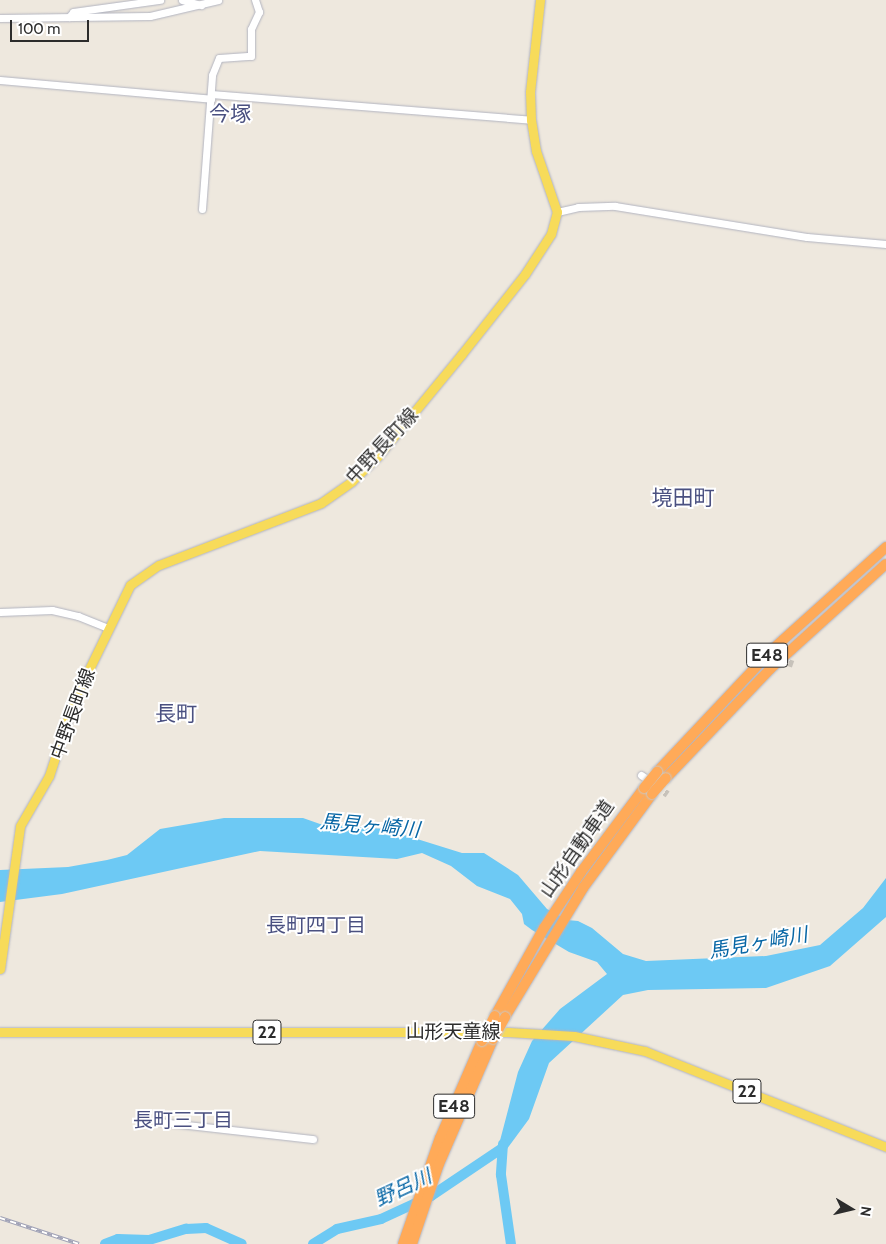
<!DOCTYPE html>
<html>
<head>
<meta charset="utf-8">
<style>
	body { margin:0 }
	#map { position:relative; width:886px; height:1244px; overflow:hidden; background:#eee8de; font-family:Cabin,"Noto Sans JP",sans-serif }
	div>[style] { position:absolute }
	.water>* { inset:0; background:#6dc9f4 }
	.river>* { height:10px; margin:-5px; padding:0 5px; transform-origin:5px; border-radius:5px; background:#6dc9f4 }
	.minor-tunnel>* { height:7px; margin-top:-3.5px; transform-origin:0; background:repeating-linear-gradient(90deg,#c7c2ba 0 7px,transparent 0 10.5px) }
	.roads { filter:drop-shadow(0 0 1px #b2b4c0) drop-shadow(0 0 1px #b2b4c0) }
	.minor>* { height:7px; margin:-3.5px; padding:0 3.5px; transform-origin:3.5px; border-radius:3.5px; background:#fff }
	.major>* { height:9px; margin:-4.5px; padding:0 4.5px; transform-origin:4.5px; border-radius:4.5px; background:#f7db5a }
	.highway>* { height:10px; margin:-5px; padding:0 5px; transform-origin:5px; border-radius:5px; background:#ffaa58 }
	.rail>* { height:4px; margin-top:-2px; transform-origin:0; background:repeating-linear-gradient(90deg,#fff 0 5.5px,#a0a2b7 0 11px); box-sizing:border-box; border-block:1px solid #a0a2b7 }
	.bridges { filter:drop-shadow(0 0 1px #c8c8c8) drop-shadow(0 0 1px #c8c8c8) }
	.highway-bridge>* { height:10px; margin:-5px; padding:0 5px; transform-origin:5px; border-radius:5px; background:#ffaa58 }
	span { translate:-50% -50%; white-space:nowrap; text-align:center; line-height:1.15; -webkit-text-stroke:4px #fff; paint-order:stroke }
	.shield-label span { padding:1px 4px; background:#fff; border:1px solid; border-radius:4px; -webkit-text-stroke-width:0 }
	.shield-label { font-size:18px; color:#2c2c2c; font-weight:700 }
	.street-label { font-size:19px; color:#2c2c2c }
	.water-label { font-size:20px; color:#0766a5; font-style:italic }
	.neighbourhood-label { font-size:20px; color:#4a5080 }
	.quarter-label { font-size:21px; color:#4a5080 }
	.north { position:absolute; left:826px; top:1184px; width:50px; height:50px; -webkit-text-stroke:4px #fff; paint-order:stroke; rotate:99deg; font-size:14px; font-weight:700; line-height:20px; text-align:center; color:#2c2c2c }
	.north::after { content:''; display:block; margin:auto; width:18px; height:22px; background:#2c2c2c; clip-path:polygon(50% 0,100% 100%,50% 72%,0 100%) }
	.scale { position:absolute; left:10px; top:20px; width:79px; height:22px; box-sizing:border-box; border:2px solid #2c2c2c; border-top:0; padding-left:6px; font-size:15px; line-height:18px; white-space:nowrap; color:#2c2c2c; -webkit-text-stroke:4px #fff; paint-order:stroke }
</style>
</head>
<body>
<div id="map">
	<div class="water">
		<div style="clip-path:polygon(224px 818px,303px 818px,320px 824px,385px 829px,462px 853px,484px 853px,518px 875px,547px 909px,567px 920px,578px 921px,592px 928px,623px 954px,646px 961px,766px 956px,820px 945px,863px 908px,886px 878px,886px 917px,830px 966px,766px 988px,648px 990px,623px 995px,549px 1063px,529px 1119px,501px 1157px,497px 1152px,518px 1072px,532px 1041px,560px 1009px,607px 974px,597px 962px,569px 952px,532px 930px,524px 924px,522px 914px,510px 899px,477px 886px,451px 866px,422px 853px,397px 859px,260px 851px,62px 894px,0 902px,0 870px,68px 867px,107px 860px,127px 855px,160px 829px)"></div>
	</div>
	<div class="river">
		<div style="left:503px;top:1144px;width:31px;rotate:94deg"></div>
		<div style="left:501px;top:1175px;width:70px;rotate:81.8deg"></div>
		<div style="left:105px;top:1244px;width:14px;rotate:-21deg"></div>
		<div style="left:118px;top:1239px;width:31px;rotate:2deg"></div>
		<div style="left:149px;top:1240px;width:39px;rotate:-17deg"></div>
		<div style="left:186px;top:1229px;width:20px;rotate:-3deg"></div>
		<div style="left:206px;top:1228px;width:39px;rotate:24deg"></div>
		<div style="left:313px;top:1244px;width:28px;rotate:-32deg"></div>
		<div style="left:337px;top:1229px;width:45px;rotate:-12.8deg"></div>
		<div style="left:381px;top:1219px;width:55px;rotate:-24.7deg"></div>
		<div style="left:431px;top:1196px;width:84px;rotate:-33.9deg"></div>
	</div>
	<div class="minor-tunnel">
		<div style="left:759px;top:652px;width:36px;rotate:19deg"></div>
		<div style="left:656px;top:786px;width:14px;rotate:34deg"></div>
	</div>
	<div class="roads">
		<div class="minor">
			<div style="left:182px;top:0;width:20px;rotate:15deg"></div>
			<div style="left:69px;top:17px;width:6px;rotate:-51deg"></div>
			<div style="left:73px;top:12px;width:88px;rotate:-7.9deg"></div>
			<div style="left:0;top:18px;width:150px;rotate:-0.8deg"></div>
			<div style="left:150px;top:16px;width:70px;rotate:-13.2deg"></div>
			<div style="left:0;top:80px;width:212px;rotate:5.1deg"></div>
			<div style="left:211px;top:94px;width:321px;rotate:4.6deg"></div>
			<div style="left:202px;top:209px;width:134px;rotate:-85.7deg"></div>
			<div style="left:212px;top:75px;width:18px;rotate:-68deg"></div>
			<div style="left:219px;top:58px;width:32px;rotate:-4deg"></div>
			<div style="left:251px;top:56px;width:27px;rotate:-90deg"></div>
			<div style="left:251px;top:29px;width:19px;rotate:-65deg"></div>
			<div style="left:259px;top:12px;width:13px;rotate:-108deg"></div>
			<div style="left:557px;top:212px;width:22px;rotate:-13deg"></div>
			<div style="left:578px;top:207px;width:37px;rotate:-2deg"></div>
			<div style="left:615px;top:206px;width:194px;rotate:9.2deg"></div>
			<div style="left:807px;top:237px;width:79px;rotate:5.1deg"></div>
			<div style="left:0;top:612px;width:52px;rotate:-2.2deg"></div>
			<div style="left:52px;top:610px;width:27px;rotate:13deg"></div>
			<div style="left:78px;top:616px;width:31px;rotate:22deg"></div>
			<div style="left:641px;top:775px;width:4px;rotate:34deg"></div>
			<div style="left:161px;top:1122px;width:153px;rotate:6.4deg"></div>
		</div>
		<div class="major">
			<div style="left:0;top:969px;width:144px;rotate:-82deg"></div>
			<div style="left:20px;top:826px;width:58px;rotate:-59.9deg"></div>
			<div style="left:49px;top:776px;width:78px;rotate:-72deg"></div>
			<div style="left:73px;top:702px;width:130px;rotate:-64deg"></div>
			<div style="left:130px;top:585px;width:35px;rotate:-35deg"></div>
			<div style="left:159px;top:565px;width:173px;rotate:-20.9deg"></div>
			<div style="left:321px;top:503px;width:38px;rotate:-35deg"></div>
			<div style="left:352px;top:481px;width:36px;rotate:-44deg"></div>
			<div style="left:378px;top:456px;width:131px;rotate:-50.6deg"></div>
			<div style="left:461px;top:355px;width:103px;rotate:-51.7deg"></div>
			<div style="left:525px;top:274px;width:48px;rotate:-57deg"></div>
			<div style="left:551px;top:234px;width:23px;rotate:-75deg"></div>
			<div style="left:557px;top:212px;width:65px;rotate:-109deg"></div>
			<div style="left:536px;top:151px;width:31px;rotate:-99deg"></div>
			<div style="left:531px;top:120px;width:28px;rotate:-92deg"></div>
			<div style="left:530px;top:92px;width:93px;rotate:-83.8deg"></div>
			<div style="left:0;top:1032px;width:508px"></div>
			<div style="left:508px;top:1032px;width:66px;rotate:3.5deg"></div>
			<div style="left:574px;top:1036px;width:73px;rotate:11.9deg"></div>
			<div style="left:645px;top:1051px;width:259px;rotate:21.7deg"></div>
		</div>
		<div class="highway">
			<div style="left:657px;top:772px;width:170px;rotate:-46.7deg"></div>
			<div style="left:774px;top:648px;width:151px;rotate:-42deg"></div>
			<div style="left:666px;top:778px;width:151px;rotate:-46.3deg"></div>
			<div style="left:770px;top:669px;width:156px;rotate:-42.2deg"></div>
			<div style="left:495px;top:1016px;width:101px;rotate:-60.9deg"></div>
			<div style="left:544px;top:928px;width:67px;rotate:-56.5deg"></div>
			<div style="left:581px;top:872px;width:105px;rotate:-53.1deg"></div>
			<div style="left:505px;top:1017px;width:151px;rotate:-58.8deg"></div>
			<div style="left:583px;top:888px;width:117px;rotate:-53.7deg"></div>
			<div style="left:403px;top:1244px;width:112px;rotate:-70.8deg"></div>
			<div style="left:440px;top:1138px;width:106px;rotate:-66.6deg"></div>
			<div style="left:412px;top:1244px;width:84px;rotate:-71.4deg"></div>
			<div style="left:439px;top:1164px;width:136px;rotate:-66.6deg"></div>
		</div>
	</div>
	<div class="rail">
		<div style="left:0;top:1218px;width:83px;rotate:18.2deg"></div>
	</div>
	<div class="bridges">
		<div class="highway-bridge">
			<div style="left:644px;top:788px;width:21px;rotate:-51deg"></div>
			<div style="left:652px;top:794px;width:21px;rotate:-49deg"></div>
			<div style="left:493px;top:1039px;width:25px;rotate:-61deg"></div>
			<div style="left:482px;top:1041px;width:28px;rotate:-63deg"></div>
		</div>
	</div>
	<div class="shield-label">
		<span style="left:767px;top:655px">E48</span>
		<span style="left:267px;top:1032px">22</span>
		<span style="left:747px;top:1091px">22</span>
		<span style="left:454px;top:1106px">E48</span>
	</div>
	<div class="street-label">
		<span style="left:382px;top:446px;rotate:-47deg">中野長町線</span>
		<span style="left:73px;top:714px;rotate:-70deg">中野長町線</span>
		<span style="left:577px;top:849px;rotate:-55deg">山形自動車道</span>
		<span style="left:453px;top:1032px">山形天童線</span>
	</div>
	<div class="water-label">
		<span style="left:370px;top:826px;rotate:5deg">馬見ヶ崎川</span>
		<span style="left:758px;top:943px;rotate:-10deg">馬見ヶ崎川</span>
		<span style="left:403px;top:1188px;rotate:-25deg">野呂川</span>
	</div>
	<div class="neighbourhood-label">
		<span style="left:316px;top:925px">長町四丁目</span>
		<span style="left:183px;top:1120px">長町三丁目</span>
	</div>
	<div class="quarter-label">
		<span style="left:230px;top:114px">今塚</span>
		<span style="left:683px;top:498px">境田町</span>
		<span style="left:176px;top:714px">長町</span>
	</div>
	<div class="north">N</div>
	<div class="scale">100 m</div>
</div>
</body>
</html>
